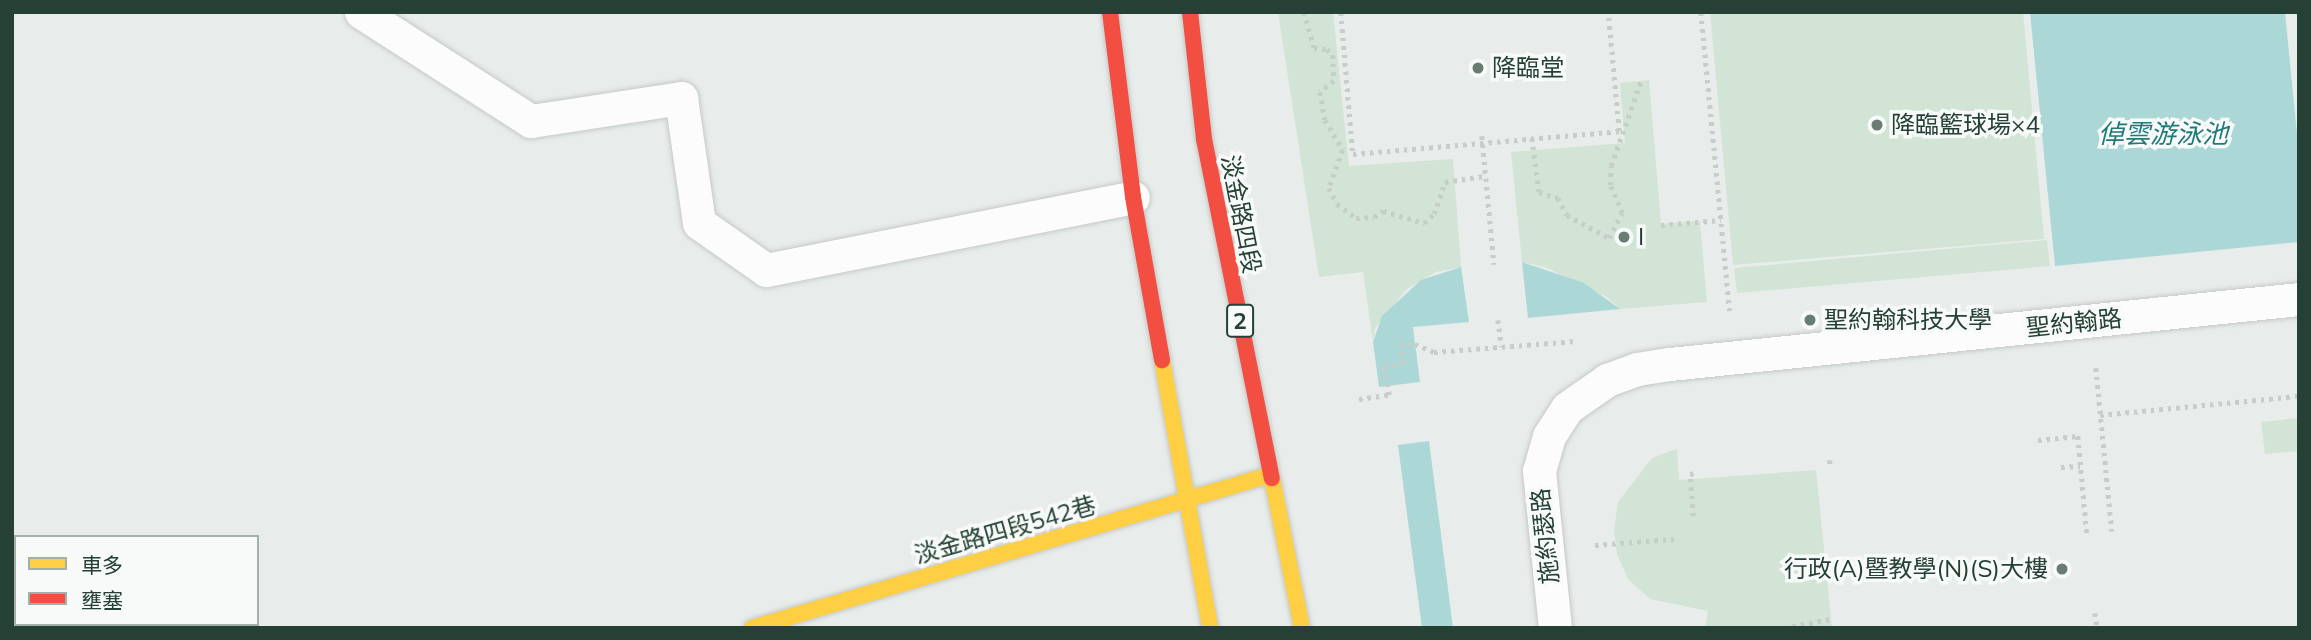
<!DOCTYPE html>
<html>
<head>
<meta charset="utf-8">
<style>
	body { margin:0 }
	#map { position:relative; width:2311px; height:640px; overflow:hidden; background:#e8ecea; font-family:Mulish,"Noto Sans TC",sans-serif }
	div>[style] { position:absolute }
	.green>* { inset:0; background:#d2e4d5 }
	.water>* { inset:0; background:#abd8d7 }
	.path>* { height:4.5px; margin-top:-2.25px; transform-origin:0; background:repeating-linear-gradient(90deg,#c6cec9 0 3.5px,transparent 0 8.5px) }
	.roads { filter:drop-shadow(0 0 2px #c5c9c7) drop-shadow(0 0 2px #c5c9c7) }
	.lane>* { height:33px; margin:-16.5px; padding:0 16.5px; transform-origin:16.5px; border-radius:16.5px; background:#fcfcfc }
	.slow>* { height:16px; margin:-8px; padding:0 8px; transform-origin:8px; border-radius:8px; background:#ffcf43 }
	.jam>* { height:16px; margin:-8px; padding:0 8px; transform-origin:8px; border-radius:8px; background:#f24e42 }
	.dots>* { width:19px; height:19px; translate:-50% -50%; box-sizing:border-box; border:4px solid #f7faf8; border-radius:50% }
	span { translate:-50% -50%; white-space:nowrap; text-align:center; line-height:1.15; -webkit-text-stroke:7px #f7faf8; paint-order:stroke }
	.shield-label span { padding:2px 5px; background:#f7faf8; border:2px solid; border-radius:5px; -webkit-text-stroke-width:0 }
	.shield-label { font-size:23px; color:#254034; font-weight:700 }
	.poi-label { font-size:24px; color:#254034 }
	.left { translate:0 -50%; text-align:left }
	.right { translate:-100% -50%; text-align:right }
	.street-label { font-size:24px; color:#254034 }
	.water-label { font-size:26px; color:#217a7a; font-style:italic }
	.frame { position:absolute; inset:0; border:14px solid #254034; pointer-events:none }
	.legend { position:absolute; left:14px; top:535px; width:245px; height:91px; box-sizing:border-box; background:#f7faf8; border:2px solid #a3b0aa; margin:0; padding:9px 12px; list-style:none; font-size:21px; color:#254034 }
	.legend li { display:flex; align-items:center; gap:14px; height:35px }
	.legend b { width:35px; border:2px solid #a3b0aa }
</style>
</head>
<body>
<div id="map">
	<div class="green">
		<div style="clip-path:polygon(1278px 12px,1333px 12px,1349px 166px,1453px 159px,1461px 267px,1436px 272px,1407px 289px,1375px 328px,1373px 342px,1363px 272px,1319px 277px)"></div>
		<div style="clip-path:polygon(1710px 12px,2023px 12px,2044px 239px,1733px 265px)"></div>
		<div style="clip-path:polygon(1649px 80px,1661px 224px,1700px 221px,1707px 302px,1620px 309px,1607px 297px,1545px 267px,1522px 262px,1511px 152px,1625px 143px,1620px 83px)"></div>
		<div style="clip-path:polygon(2047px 240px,2050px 266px,1737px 293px,1734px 268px)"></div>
		<div style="clip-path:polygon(2299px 418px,2299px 451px,2265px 454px,2261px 422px)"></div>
		<div style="clip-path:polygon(1677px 449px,1679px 480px,1816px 470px,1832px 628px,1705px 628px,1708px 611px,1650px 599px,1628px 579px,1617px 554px,1614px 530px,1618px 502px,1652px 458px)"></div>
	</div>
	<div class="water">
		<div style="clip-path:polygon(2030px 12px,2285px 12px,2299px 154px,2299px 242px,2055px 266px)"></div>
		<div style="clip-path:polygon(1522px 262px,1584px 283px,1620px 309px,1528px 318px)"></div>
		<div style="clip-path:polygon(1461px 267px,1469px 322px,1413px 327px,1420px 382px,1379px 387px,1373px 342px,1382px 316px,1421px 280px)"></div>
		<div style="clip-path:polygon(1429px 441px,1453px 628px,1422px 628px,1398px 445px)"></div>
	</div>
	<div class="path">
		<div style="left:1304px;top:12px;width:37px;rotate:74deg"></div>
		<div style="left:1314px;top:48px;width:13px;rotate:4deg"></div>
		<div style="left:1327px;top:49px;width:8px;rotate:45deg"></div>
		<div style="left:1333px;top:55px;width:26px;rotate:88deg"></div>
		<div style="left:1334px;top:81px;width:18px;rotate:142deg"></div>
		<div style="left:1320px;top:92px;width:28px;rotate:80deg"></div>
		<div style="left:1325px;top:120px;width:35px;rotate:59deg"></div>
		<div style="left:1343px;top:150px;width:40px;rotate:110.2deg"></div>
		<div style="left:1329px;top:188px;width:18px;rotate:63deg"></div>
		<div style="left:1337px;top:204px;width:24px;rotate:36deg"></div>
		<div style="left:1356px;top:218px;width:18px;rotate:-3deg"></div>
		<div style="left:1374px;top:217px;width:11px;rotate:-34deg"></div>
		<div style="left:1383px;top:211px;width:43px;rotate:16.3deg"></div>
		<div style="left:1424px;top:223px;width:13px;rotate:-42deg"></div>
		<div style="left:1434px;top:214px;width:34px;rotate:-71deg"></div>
		<div style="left:1445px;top:182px;width:40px;rotate:-8.5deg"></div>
		<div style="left:1341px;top:12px;width:143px;rotate:85.2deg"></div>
		<div style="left:1353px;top:154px;width:267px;rotate:-4.9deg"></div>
		<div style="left:1619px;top:131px;width:120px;rotate:-95.3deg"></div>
		<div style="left:1701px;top:12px;width:300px;rotate:84.5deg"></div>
		<div style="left:1482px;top:136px;width:129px;rotate:84.6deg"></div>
		<div style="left:1532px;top:138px;width:54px;rotate:82.6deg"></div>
		<div style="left:1539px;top:192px;width:20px;rotate:18deg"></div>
		<div style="left:1558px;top:198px;width:19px;rotate:62deg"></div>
		<div style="left:1567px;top:215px;width:48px;rotate:28.7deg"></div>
		<div style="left:1609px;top:238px;width:28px;rotate:-63deg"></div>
		<div style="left:1622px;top:213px;width:30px;rotate:-113deg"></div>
		<div style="left:1610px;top:185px;width:19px;rotate:-87deg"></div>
		<div style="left:1611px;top:166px;width:90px;rotate:-70.6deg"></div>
		<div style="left:1661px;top:225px;width:60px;rotate:-4.8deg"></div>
		<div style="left:1498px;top:320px;width:27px;rotate:82deg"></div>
		<div style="left:2096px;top:368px;width:164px;rotate:84.4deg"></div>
		<div style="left:1359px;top:399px;width:30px;rotate:-8deg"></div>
		<div style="left:1389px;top:395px;width:29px;rotate:-100deg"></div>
		<div style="left:1384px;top:366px;width:19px;rotate:-6deg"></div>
		<div style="left:1403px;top:364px;width:19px;rotate:-96deg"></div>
		<div style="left:1401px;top:345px;width:14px;rotate:-4deg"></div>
		<div style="left:1415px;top:344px;width:21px;rotate:23deg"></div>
		<div style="left:1434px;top:352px;width:143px;rotate:-4.4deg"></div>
		<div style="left:2100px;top:415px;width:200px;rotate:-5.5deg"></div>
		<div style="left:2038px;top:440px;width:40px;rotate:-5.7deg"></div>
		<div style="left:2078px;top:436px;width:99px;rotate:84.8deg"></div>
		<div style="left:1830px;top:460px;width:8px;rotate:90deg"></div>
		<div style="left:2061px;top:467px;width:19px;rotate:-3deg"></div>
		<div style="left:1693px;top:516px;width:42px;rotate:-94.1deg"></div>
		<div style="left:1690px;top:474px;width:6px;rotate:-9deg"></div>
		<div style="left:1595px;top:545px;width:79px;rotate:-4.3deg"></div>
		<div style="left:2095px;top:613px;width:15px;rotate:82deg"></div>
		<div style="left:1784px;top:628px;width:48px;rotate:-10.8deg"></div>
	</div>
	<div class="roads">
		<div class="lane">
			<div style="left:361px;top:12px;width:202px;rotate:32.7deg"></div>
			<div style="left:531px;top:121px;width:152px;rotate:-8.7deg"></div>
			<div style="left:681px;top:98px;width:126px;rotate:81.8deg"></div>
			<div style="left:699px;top:223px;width:82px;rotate:35deg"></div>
			<div style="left:766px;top:270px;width:374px;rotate:-11.2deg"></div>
			<div style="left:1555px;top:628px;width:158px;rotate:-95.8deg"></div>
			<div style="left:1539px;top:471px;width:36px;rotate:-74deg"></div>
			<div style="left:1549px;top:436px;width:33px;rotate:-57deg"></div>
			<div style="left:1567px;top:408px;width:49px;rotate:-35deg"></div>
			<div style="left:1607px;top:380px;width:32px;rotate:-20deg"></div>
			<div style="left:1637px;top:369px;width:33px;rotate:-9deg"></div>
			<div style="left:1670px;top:364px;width:632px;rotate:-5.9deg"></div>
		</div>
		<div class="slow">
			<div style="left:1162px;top:360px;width:272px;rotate:79.8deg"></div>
			<div style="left:1272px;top:478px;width:153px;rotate:78.7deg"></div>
			<div style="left:752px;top:628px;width:540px;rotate:-16.46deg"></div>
		</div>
		<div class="jam">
			<div style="left:1110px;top:12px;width:186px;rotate:82.9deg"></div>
			<div style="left:1133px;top:197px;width:166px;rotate:79.9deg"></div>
			<div style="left:1190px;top:12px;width:128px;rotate:83.7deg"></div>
			<div style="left:1204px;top:139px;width:346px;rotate:78.7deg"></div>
		</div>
	</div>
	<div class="dots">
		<div style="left:1478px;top:68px;background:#697c74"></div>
		<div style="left:1877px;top:125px;background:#697c74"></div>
		<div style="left:1624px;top:237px;background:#697c74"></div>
		<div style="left:1810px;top:320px;background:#697c74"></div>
		<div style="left:2062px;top:569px;background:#697c74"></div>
	</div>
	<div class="shield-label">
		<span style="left:1240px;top:321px">2</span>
	</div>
	<div class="poi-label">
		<span class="left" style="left:1492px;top:68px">降臨堂</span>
		<span class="left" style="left:1891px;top:125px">降臨籃球場×4</span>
		<span class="left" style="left:1638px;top:237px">I</span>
		<span class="left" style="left:1824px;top:320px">聖約翰科技大學</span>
		<span class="right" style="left:2048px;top:569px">行政(A)暨教學(N)(S)大樓</span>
	</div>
	<div class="street-label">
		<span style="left:1241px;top:214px;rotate:79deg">淡金路四段</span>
		<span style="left:2074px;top:323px;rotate:-6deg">聖約翰路</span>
		<span style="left:1005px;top:530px;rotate:-16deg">淡金路四段542巷</span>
		<span style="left:1545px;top:536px;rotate:-96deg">施約瑟路</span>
	</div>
	<div class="water-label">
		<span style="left:2163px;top:134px">倬雲游泳池</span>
	</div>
	<div class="frame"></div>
	<ul class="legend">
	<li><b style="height:9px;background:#ffcf43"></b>車多</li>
	<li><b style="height:9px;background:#f24e42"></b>壅塞</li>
	</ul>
</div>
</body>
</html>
